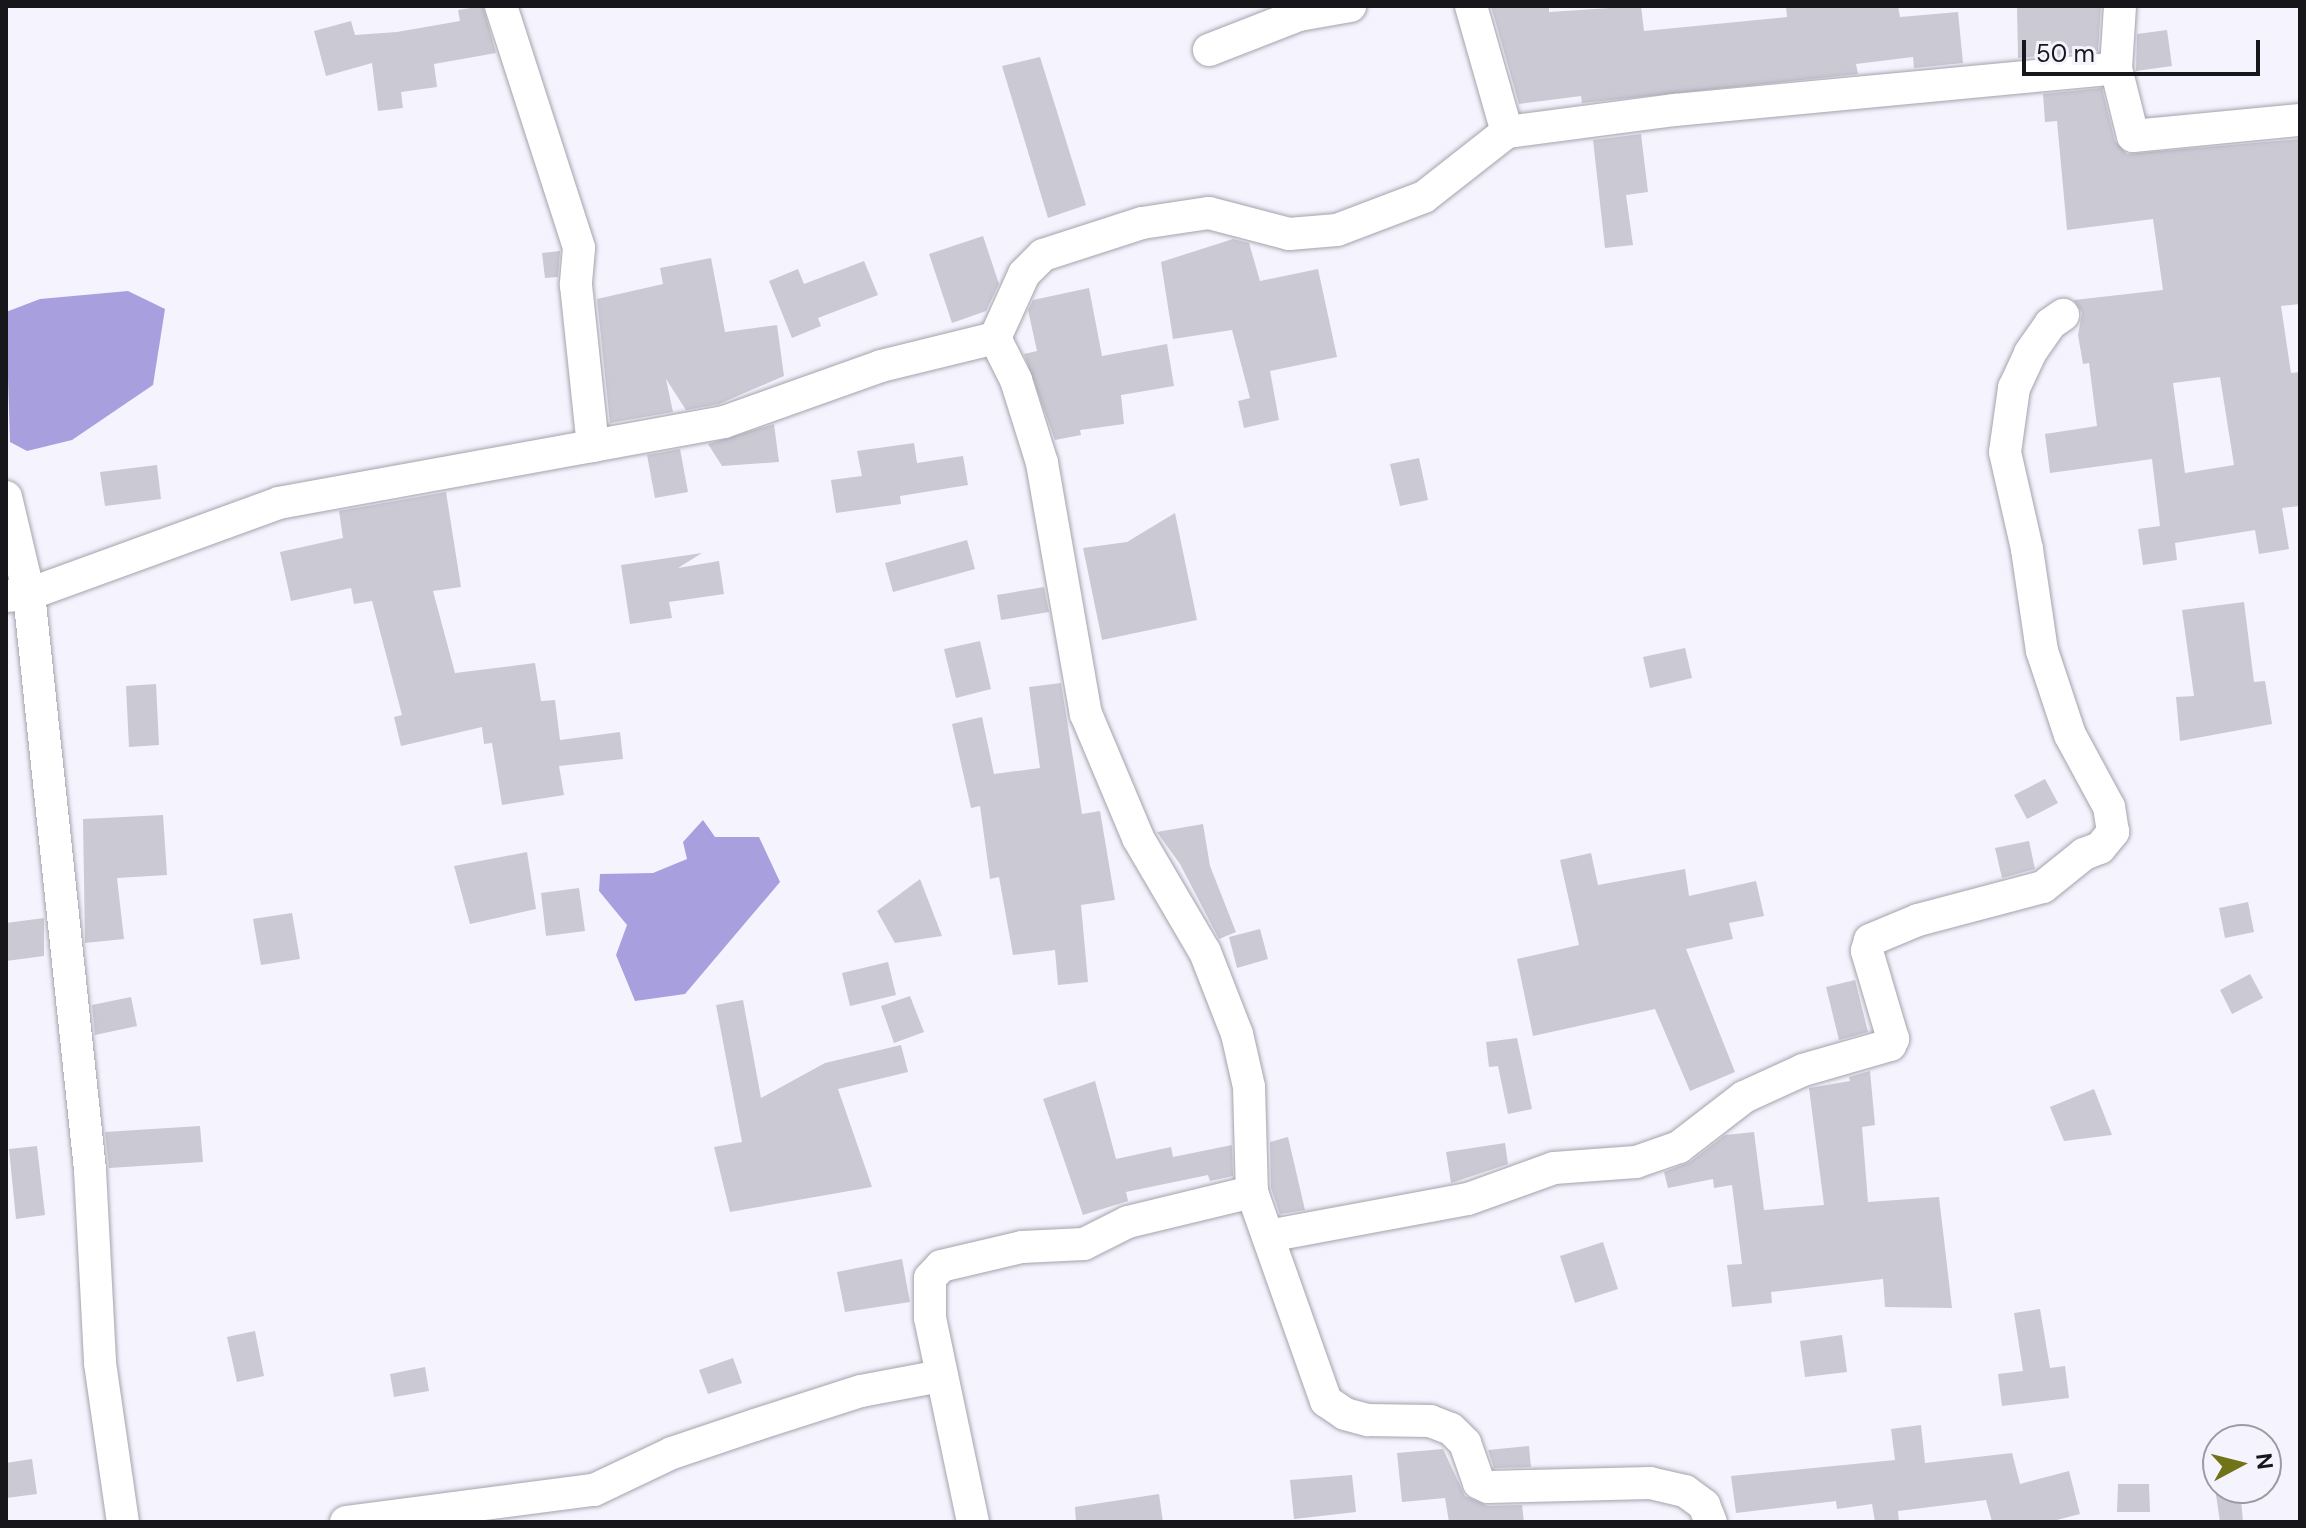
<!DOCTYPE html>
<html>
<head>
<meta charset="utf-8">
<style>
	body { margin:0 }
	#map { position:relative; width:2306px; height:1528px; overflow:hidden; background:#f5f4fe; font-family:"DM Sans",sans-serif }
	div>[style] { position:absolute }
	.water>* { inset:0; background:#a89fdf }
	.building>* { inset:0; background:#cac9d4 }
	.roads { filter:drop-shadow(0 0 2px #a4a3ac) drop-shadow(0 0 2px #a4a3ac) }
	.street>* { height:32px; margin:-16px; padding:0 16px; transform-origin:16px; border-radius:16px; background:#fff }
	span { translate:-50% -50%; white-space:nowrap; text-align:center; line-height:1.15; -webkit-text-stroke:8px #f5f4fe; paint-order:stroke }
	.frame { position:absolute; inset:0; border:8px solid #17161a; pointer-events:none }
	.north { position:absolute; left:2202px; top:1424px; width:80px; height:80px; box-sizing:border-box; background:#f5f4fe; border:2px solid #9c9ba3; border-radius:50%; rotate:83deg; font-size:22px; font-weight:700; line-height:32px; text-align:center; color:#17161a }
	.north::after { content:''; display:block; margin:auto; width:28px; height:36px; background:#717318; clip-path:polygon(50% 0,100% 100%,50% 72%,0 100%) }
	.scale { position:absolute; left:2022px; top:40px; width:238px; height:36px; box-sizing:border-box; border:4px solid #17161a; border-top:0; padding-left:10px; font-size:24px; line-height:28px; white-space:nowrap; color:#17161a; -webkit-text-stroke:6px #f5f4fe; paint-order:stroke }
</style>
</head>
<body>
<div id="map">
	<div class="water">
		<div style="clip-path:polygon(128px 291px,165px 309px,153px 385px,72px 440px,27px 451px,10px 442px,6px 312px,40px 299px)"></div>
		<div style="clip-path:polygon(703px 820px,715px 837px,759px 837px,780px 882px,685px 994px,635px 1001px,616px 955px,627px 925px,599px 891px,600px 874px,653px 873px,687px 859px,683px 842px)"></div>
	</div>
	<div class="building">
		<div style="clip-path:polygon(483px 6px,496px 53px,434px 64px,437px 87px,401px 92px,403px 108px,378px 111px,372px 63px,326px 76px,314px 31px,351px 21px,355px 35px,397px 32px,460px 21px,458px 10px)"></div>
		<div style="clip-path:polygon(1491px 6px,1549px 6px,1549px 12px,1641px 6px,1644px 31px,1787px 17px,1786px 6px,1898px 6px,1900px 17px,1958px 12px,1963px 63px,1914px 68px,1913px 57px,1856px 64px,1858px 74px,1582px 103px,1581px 96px,1519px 104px)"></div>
		<div style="clip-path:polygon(2017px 6px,2101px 6px,2098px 51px,2018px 58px)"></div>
		<div style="clip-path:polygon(2167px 30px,2172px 66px,2136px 71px,2137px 34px)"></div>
		<div style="clip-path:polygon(1040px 57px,1086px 205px,1048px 218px,1002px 66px)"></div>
		<div style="clip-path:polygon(evenodd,2102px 88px,2115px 141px,2127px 154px,2300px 139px,2300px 304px,2281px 306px,2291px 373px,2300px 372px,2300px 506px,2282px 508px,2289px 549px,2259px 554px,2255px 530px,2175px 543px,2177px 560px,2143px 565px,2138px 529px,2160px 526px,2152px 459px,2050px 473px,2045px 434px,2097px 426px,2089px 363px,2083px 364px,2078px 335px,2082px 313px,2074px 300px,2163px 290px,2153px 219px,2067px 230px,2057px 121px,2045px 122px,2043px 94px,2102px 88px,2220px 377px,2234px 465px,2185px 473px,2173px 383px,2220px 377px)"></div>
		<div style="clip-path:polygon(1641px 134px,1648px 192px,1626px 195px,1633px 245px,1605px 248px,1593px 140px)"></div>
		<div style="clip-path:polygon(983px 236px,999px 284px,986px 311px,952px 323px,929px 254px)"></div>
		<div style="clip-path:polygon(1233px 239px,1249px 243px,1260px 281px,1318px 269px,1337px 357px,1270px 371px,1279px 420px,1244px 428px,1238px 401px,1250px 398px,1232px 330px,1173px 339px,1161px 262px)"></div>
		<div style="clip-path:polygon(560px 251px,558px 277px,545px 278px,542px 253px)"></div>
		<div style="clip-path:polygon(711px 258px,725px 332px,777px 325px,784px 376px,719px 404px,686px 410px,666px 379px,673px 412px,610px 423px,597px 299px,663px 284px,660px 268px)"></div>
		<div style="clip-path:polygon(864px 261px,878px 295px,818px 318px,821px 326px,792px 338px,769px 281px,798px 269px,804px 284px)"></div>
		<div style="clip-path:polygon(1089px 288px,1102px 356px,1167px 344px,1174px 386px,1121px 395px,1124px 424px,1080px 430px,1081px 435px,1055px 440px,1024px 354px,1037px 351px,1028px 310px,1033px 300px)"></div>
		<div style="clip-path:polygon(774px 424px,779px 462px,722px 466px,708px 444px)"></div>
		<div style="clip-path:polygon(914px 443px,917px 463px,963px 456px,968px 485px,900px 496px,901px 504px,836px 513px,831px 480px,862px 476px,857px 451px)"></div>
		<div style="clip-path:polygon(680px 449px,688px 492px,655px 498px,647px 455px)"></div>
		<div style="clip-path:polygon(1419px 458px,1428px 500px,1400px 506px,1390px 464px)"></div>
		<div style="clip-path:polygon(157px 465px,161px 499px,105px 506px,100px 472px)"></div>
		<div style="clip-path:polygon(446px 492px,461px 587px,433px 591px,455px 673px,535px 663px,541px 701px,555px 700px,560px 740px,620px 732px,623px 759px,559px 766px,564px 795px,502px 805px,492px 743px,484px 744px,482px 727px,401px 746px,394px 717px,402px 715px,372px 601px,354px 604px,351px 588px,291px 601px,280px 552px,343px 538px,339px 511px)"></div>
		<div style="clip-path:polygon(1175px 513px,1197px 620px,1102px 640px,1083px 548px,1127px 542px)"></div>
		<div style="clip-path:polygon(967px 540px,975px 569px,893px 592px,885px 563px)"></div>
		<div style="clip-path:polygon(702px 553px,678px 568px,719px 561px,724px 594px,669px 602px,672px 618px,630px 624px,621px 565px)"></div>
		<div style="clip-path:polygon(1044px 587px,1049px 612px,1001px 620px,997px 595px)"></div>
		<div style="clip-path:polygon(2244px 602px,2254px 682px,2265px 681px,2272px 724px,2180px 741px,2176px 697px,2194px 696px,2182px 610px)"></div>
		<div style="clip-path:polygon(980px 641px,991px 689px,956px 698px,944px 649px)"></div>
		<div style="clip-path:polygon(1685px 648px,1692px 678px,1650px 688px,1643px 657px)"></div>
		<div style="clip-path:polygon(1061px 683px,1082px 814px,1100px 811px,1115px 900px,1081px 905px,1088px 982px,1058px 985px,1055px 950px,1013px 955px,999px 877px,990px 879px,980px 806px,971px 808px,952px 724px,982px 717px,994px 774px,1040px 768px,1029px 687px)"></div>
		<div style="clip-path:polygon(156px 684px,159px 745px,129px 747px,126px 686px)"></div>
		<div style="clip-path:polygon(2045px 779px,2058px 803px,2027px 819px,2014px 795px)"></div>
		<div style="clip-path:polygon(163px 815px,167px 875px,117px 878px,124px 939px,85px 943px,83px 819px)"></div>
		<div style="clip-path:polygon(1203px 824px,1210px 866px,1236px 932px,1219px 939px,1180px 864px,1157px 832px)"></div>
		<div style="clip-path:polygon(2029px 841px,2035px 869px,2002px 878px,1995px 848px)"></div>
		<div style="clip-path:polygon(527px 852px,536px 909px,470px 924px,454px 866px)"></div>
		<div style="clip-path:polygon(1591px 853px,1598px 885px,1685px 869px,1689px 896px,1756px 881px,1764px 916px,1729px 923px,1733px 939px,1686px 949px,1735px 1072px,1690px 1091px,1655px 1009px,1533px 1036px,1517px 959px,1579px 945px,1560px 860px)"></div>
		<div style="clip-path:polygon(920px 879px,942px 936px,895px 943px,877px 911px)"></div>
		<div style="clip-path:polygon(579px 888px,585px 931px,546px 936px,541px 893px)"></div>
		<div style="clip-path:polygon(2248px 902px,2254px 932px,2225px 938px,2219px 908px)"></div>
		<div style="clip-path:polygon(292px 913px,300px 959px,261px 965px,253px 919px)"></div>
		<div style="clip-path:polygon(44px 918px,44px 956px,6px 961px,6px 923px)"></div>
		<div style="clip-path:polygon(1260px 929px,1268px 959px,1237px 968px,1229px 937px)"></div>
		<div style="clip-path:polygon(888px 962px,896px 995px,850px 1006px,842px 973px)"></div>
		<div style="clip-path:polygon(2250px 974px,2263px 998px,2232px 1014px,2220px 990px)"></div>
		<div style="clip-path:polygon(1855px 980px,1868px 1032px,1839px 1040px,1826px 987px)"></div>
		<div style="clip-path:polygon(910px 996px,924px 1032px,894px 1043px,881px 1006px)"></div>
		<div style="clip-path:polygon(131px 997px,137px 1026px,95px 1035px,92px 1005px)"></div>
		<div style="clip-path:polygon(743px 1000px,761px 1098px,825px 1063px,901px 1045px,908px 1072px,838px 1089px,872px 1187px,730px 1212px,714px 1147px,742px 1142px,716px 1005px)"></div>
		<div style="clip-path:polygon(1517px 1038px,1532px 1109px,1508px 1114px,1498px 1066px,1489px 1067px,1486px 1042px)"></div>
		<div style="clip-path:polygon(1870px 1071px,1875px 1125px,1862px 1127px,1868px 1202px,1939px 1197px,1952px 1308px,1885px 1307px,1883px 1279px,1771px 1292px,1772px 1303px,1732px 1307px,1727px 1265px,1742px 1264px,1732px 1185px,1714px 1188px,1713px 1179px,1668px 1188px,1664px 1172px,1690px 1162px,1725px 1135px,1754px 1132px,1764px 1210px,1824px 1205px,1809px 1088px,1850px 1081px,1849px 1077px)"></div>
		<div style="clip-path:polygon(1095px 1081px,1116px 1159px,1171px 1147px,1173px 1157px,1232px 1145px,1233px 1176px,1210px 1181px,1208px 1175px,1126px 1192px,1128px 1201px,1083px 1215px,1043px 1099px)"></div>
		<div style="clip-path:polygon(2094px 1089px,2112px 1135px,2064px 1141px,2050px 1107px)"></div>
		<div style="clip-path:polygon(200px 1126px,203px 1162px,109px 1168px,105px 1132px)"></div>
		<div style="clip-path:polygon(1288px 1137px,1305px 1210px,1280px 1214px,1271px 1188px,1270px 1142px)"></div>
		<div style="clip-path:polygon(1505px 1143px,1508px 1164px,1451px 1183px,1446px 1152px)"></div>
		<div style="clip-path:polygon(37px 1146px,45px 1215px,16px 1219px,9px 1149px)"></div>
		<div style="clip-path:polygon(1603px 1242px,1618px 1289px,1575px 1303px,1560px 1256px)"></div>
		<div style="clip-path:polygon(902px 1259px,910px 1302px,845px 1312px,837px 1272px)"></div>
		<div style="clip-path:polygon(2040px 1309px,2050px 1368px,2065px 1366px,2069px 1398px,2002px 1406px,1998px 1374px,2023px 1371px,2014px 1313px)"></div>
		<div style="clip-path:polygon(255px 1331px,264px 1376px,237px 1382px,227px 1337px)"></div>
		<div style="clip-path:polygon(1842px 1335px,1847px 1372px,1805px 1377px,1800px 1341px)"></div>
		<div style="clip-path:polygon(733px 1358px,742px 1383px,708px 1394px,699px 1370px)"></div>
		<div style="clip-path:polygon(425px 1367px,429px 1391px,394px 1397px,390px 1374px)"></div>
		<div style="clip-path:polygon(1921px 1425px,1925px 1463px,2012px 1453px,2020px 1484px,2069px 1471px,2080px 1514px,2049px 1522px,1992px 1522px,1986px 1500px,1898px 1511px,1899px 1522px,1875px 1522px,1872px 1504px,1837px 1509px,1836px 1501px,1736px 1513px,1731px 1476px,1895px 1460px,1891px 1429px)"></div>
		<div style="clip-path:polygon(1529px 1446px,1531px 1467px,1494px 1468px,1488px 1450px)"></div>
		<div style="clip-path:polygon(1443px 1449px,1465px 1496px,1488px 1506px,1522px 1505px,1524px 1522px,1449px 1522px,1445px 1498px,1402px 1502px,1397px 1453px)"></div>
		<div style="clip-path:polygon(32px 1459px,37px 1494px,6px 1498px,6px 1463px)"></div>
		<div style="clip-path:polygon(1352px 1475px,1356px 1512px,1294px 1519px,1290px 1480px)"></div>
		<div style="clip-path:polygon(2118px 1484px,2149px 1484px,2150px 1512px,2117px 1512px)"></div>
		<div style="clip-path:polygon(2215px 1488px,2240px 1488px,2243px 1522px,2220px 1522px)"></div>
		<div style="clip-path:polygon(1159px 1494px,1163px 1522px,1076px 1522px,1075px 1507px)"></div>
	</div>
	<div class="roads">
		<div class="street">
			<div style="left:501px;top:6px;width:254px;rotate:72.1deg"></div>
			<div style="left:579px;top:248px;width:37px;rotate:95deg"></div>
			<div style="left:576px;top:285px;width:162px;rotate:84deg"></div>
			<div style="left:1471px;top:6px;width:131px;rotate:74.1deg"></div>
			<div style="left:1209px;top:50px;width:97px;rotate:-21.3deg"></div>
			<div style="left:1299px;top:15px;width:52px;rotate:-10deg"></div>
			<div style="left:2116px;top:68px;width:70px;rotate:76deg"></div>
			<div style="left:2133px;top:136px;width:168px;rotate:-5.5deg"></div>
			<div style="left:995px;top:338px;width:70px;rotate:-65.6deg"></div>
			<div style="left:1024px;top:274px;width:27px;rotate:-45deg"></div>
			<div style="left:1043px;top:255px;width:104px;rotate:-17.9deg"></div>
			<div style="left:1142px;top:223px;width:68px;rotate:-8.5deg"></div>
			<div style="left:1209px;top:213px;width:83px;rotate:14.7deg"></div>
			<div style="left:1289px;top:234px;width:48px;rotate:-4.8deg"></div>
			<div style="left:1337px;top:230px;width:93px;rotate:-20.8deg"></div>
			<div style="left:1424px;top:197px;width:105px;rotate:-38.1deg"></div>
			<div style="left:1507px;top:132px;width:169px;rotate:-7.5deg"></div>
			<div style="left:1675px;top:110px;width:443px;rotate:-5.4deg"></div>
			<div style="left:2116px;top:68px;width:62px;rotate:-86.3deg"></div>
			<div style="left:6px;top:497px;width:100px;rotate:76.7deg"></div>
			<div style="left:29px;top:594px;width:579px;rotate:83.95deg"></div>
			<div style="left:90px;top:1170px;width:193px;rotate:87deg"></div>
			<div style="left:100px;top:1363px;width:161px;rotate:81.8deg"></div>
			<div style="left:6px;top:596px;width:23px;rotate:-5deg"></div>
			<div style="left:29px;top:594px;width:266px;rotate:-20deg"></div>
			<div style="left:279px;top:503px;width:452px;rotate:-10.3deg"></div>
			<div style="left:724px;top:422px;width:167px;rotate:-19.6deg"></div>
			<div style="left:881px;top:366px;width:117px;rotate:-13.8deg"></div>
			<div style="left:995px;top:338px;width:47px;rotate:63.4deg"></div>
			<div style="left:1016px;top:380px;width:87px;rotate:72.6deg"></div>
			<div style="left:1042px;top:463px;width:255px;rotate:80.1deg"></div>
			<div style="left:1086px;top:714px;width:134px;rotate:67.2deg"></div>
			<div style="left:1138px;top:838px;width:132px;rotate:59.6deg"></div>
			<div style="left:1205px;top:952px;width:88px;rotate:68.7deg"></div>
			<div style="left:1237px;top:1034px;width:54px;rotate:77.2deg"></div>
			<div style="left:1249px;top:1087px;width:105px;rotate:88.4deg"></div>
			<div style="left:1252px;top:1192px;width:222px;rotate:70.5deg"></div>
			<div style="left:1326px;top:1401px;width:23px;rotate:34deg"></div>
			<div style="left:1345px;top:1414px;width:24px;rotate:15deg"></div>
			<div style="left:1368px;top:1420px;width:62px;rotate:0.9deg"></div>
			<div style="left:1430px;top:1421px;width:22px;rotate:21deg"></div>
			<div style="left:1451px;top:1429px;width:20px;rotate:45deg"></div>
			<div style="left:1465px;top:1443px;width:42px;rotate:70.7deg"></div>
			<div style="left:1479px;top:1483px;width:10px;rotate:24deg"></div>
			<div style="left:1488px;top:1487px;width:162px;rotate:-1.4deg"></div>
			<div style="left:1650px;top:1483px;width:36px;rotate:13deg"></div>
			<div style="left:1685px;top:1491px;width:24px;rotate:36deg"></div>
			<div style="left:1704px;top:1505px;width:18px;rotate:68deg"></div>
			<div style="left:1268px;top:1236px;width:203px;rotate:-10.5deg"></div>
			<div style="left:1468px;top:1199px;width:91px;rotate:-19.8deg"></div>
			<div style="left:1554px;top:1168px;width:82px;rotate:-4.2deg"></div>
			<div style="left:1636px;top:1162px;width:46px;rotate:-19.2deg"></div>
			<div style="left:1679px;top:1147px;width:82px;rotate:-37.6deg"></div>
			<div style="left:1744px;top:1097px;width:65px;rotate:-24.6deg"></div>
			<div style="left:1803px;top:1070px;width:91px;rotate:-16deg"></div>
			<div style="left:1890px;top:1045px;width:7px;rotate:-63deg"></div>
			<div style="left:1893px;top:1039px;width:92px;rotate:-106.5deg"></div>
			<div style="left:1867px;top:951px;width:11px;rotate:-75deg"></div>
			<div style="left:1870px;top:940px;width:52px;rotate:-22.6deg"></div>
			<div style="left:1918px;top:920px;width:129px;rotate:-14.8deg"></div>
			<div style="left:2043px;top:887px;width:53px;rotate:-38.8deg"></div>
			<div style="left:2084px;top:854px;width:17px;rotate:-21deg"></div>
			<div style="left:2100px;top:848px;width:21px;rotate:-51deg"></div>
			<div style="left:2113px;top:832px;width:25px;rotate:-99deg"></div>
			<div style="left:2109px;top:807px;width:82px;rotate:-118.4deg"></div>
			<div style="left:2070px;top:735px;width:89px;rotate:-108.4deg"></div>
			<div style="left:2042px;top:651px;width:103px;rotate:-98.4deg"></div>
			<div style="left:2027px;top:549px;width:99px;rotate:-102.8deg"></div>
			<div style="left:2005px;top:452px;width:65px;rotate:-82deg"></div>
			<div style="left:2014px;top:388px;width:38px;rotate:-65deg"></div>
			<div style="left:2030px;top:353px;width:35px;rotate:-55deg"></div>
			<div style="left:2050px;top:324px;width:16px;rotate:-35deg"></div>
			<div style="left:346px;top:1522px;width:250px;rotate:-7.4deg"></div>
			<div style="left:594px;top:1490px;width:86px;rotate:-25.4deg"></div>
			<div style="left:672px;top:1453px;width:88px;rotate:-18.6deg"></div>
			<div style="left:755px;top:1425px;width:111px;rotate:-17.8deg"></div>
			<div style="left:861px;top:1391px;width:81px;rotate:-10.6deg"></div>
			<div style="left:973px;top:1522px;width:208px;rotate:-101.9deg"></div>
			<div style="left:930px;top:1318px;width:40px;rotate:-90deg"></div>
			<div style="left:930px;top:1278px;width:16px;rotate:-47deg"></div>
			<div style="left:941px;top:1266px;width:83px;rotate:-13.2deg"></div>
			<div style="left:1022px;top:1247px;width:62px;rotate:-2.8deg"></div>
			<div style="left:1084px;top:1244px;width:49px;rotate:-26.6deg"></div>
			<div style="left:1128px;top:1222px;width:128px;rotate:-13.6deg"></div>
		</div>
	</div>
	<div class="frame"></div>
	<div class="north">N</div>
	<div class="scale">50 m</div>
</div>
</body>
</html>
